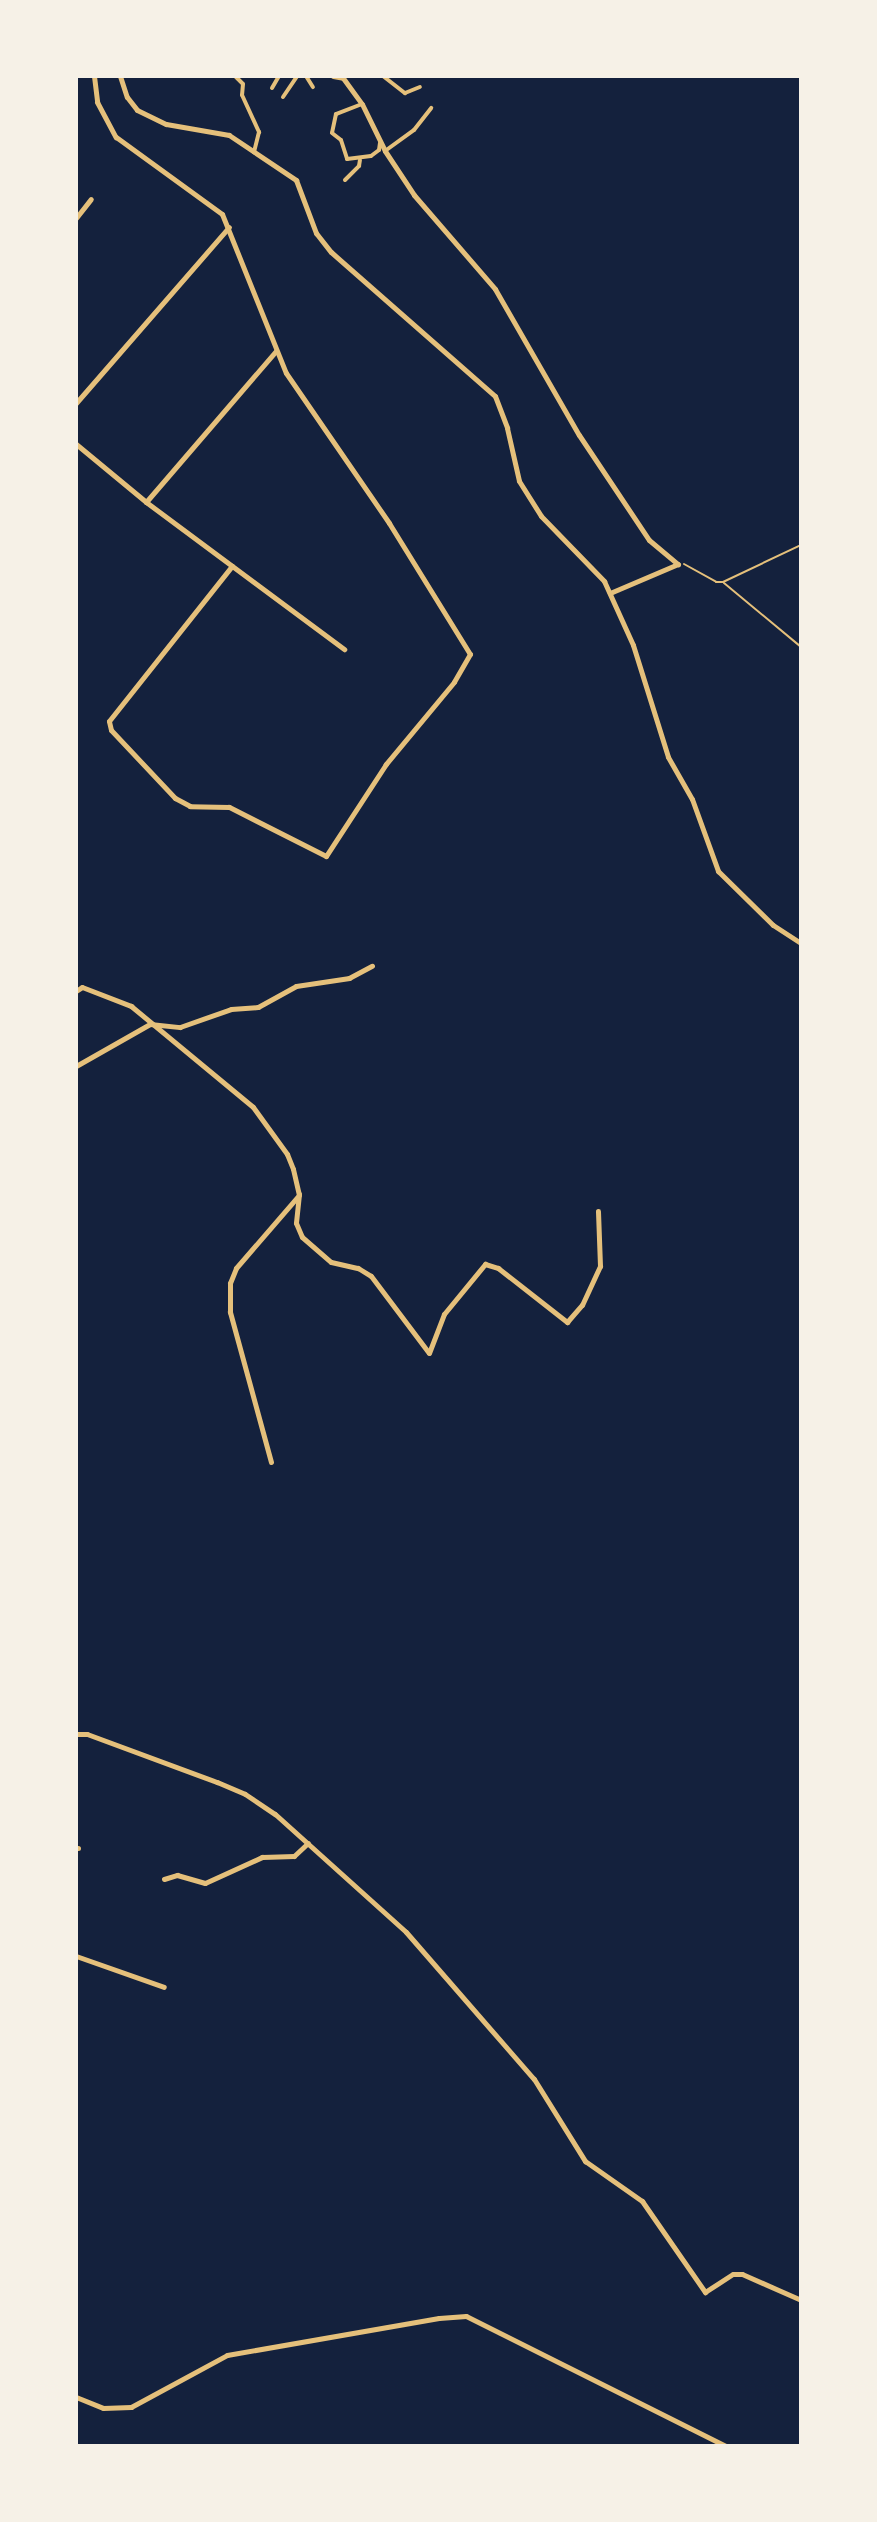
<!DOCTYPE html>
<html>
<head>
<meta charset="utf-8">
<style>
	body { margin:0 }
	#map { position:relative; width:877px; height:2522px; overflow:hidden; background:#14213d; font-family:Quicksand,sans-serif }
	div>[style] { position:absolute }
	.path>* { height:2px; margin:-1px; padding:0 1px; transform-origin:1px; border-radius:1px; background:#e5c07b }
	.pedestrian>* { height:4px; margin:-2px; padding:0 2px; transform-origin:2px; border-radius:2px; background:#e5c07b }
	.minor>* { height:5px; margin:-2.5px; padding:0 2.5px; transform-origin:2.5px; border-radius:2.5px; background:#e5c07b }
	span { translate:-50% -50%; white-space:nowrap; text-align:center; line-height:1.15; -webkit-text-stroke:8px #f6f1e7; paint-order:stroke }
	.frame { position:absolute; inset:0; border:78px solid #f6f1e7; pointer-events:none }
</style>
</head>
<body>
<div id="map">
	<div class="path">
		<div style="left:684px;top:564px;width:37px;rotate:29deg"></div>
		<div style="left:716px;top:582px;width:7px"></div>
		<div style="left:723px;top:582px;width:86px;rotate:-25.4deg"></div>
		<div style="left:724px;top:583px;width:100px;rotate:39.7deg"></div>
	</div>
	<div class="pedestrian">
		<div style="left:235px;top:76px;width:11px;rotate:45deg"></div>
		<div style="left:243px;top:84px;width:11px;rotate:95deg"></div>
		<div style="left:242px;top:95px;width:41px;rotate:65.3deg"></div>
		<div style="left:259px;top:132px;width:21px;rotate:104deg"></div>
		<div style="left:306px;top:76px;width:13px;rotate:58deg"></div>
		<div style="left:383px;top:76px;width:28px;rotate:38deg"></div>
		<div style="left:405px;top:93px;width:16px;rotate:-22deg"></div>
		<div style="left:272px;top:88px;width:14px;rotate:-60deg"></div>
		<div style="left:283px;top:97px;width:25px;rotate:-56deg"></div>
		<div style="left:362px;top:104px;width:28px;rotate:159deg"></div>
		<div style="left:336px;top:114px;width:19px;rotate:102deg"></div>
		<div style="left:332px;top:133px;width:11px;rotate:38deg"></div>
		<div style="left:341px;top:140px;width:20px;rotate:72deg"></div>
		<div style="left:347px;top:159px;width:24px;rotate:-7deg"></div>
		<div style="left:371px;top:156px;width:10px;rotate:-37deg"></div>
		<div style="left:379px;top:150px;width:7px;rotate:-82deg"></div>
		<div style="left:385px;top:151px;width:36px;rotate:-36deg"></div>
		<div style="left:414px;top:130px;width:28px;rotate:-52deg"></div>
		<div style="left:345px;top:180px;width:20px;rotate:-45deg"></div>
		<div style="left:359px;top:166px;width:6px;rotate:-81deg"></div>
	</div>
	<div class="minor">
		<div style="left:94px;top:76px;width:26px;rotate:83deg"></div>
		<div style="left:97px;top:102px;width:40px;rotate:62deg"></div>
		<div style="left:116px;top:137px;width:131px;rotate:36deg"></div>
		<div style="left:222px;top:214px;width:171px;rotate:68.1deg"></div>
		<div style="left:286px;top:373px;width:182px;rotate:55.5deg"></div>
		<div style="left:389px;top:523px;width:154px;rotate:58.3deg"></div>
		<div style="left:470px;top:654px;width:32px;rotate:120deg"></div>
		<div style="left:454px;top:682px;width:107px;rotate:129.7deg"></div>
		<div style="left:386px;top:764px;width:110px;rotate:123.1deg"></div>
		<div style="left:326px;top:856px;width:109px;rotate:-153.2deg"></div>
		<div style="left:229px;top:807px;width:39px;rotate:-179deg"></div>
		<div style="left:190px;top:806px;width:17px;rotate:-152deg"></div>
		<div style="left:175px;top:798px;width:93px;rotate:-133.3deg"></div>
		<div style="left:111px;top:730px;width:9px;rotate:-103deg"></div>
		<div style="left:109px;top:721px;width:198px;rotate:-51.6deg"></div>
		<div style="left:120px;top:76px;width:22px;rotate:72deg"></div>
		<div style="left:127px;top:97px;width:16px;rotate:52deg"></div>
		<div style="left:137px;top:110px;width:32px;rotate:26deg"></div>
		<div style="left:166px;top:124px;width:64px;rotate:9.9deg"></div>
		<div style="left:229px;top:135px;width:81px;rotate:33.9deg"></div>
		<div style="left:296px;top:180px;width:57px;rotate:69.3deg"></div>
		<div style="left:316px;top:233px;width:24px;rotate:52deg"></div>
		<div style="left:331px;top:252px;width:218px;rotate:41.3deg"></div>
		<div style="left:495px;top:396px;width:34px;rotate:69deg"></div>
		<div style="left:507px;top:428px;width:54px;rotate:77.2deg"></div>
		<div style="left:519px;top:481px;width:41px;rotate:57.8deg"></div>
		<div style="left:541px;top:516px;width:91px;rotate:45.9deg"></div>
		<div style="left:604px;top:581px;width:70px;rotate:65.6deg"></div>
		<div style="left:633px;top:645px;width:117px;rotate:72.6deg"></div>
		<div style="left:668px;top:757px;width:48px;rotate:60.3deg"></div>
		<div style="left:692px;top:799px;width:77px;rotate:70.1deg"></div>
		<div style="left:718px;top:871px;width:77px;rotate:44.5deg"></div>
		<div style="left:773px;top:925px;width:33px;rotate:33deg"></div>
		<div style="left:333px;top:76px;width:10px;rotate:11deg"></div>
		<div style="left:343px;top:78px;width:32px;rotate:54deg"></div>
		<div style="left:362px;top:104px;width:52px;rotate:63.9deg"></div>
		<div style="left:385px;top:151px;width:53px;rotate:56.6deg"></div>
		<div style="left:414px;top:195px;width:124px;rotate:49.2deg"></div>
		<div style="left:495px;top:289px;width:168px;rotate:60.1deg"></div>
		<div style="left:579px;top:435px;width:126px;rotate:56.3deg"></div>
		<div style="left:649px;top:540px;width:38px;rotate:40deg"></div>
		<div style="left:678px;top:564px;width:74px;rotate:156.9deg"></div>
		<div style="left:76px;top:218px;width:24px;rotate:-52deg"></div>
		<div style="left:76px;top:403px;width:233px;rotate:-49deg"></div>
		<div style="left:76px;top:444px;width:91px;rotate:39.6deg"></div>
		<div style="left:146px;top:502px;width:247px;rotate:36.6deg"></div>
		<div style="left:146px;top:502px;width:199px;rotate:-49.3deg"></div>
		<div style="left:76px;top:991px;width:7px;rotate:-34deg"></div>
		<div style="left:82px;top:987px;width:53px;rotate:21.2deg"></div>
		<div style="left:131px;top:1006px;width:158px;rotate:39.6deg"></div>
		<div style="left:253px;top:1107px;width:58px;rotate:54.1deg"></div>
		<div style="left:287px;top:1154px;width:16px;rotate:68deg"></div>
		<div style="left:293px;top:1169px;width:26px;rotate:77deg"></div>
		<div style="left:299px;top:1194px;width:29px;rotate:96deg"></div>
		<div style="left:296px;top:1223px;width:15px;rotate:67deg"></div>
		<div style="left:302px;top:1237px;width:38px;rotate:41deg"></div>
		<div style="left:331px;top:1262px;width:28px;rotate:13deg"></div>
		<div style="left:358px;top:1268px;width:15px;rotate:32deg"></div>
		<div style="left:371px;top:1276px;width:96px;rotate:53deg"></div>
		<div style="left:429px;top:1353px;width:42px;rotate:-69deg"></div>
		<div style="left:444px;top:1314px;width:65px;rotate:-50.6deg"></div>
		<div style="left:485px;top:1264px;width:14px;rotate:17deg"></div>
		<div style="left:498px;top:1268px;width:88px;rotate:38deg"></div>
		<div style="left:567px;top:1322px;width:23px;rotate:-49deg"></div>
		<div style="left:582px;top:1305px;width:43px;rotate:-65.2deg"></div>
		<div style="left:600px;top:1266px;width:55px;rotate:-92.1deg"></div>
		<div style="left:76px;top:1066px;width:85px;rotate:-29.6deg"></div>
		<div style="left:150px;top:1024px;width:30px;rotate:6deg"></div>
		<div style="left:180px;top:1027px;width:54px;rotate:-19.4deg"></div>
		<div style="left:231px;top:1009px;width:27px;rotate:-4deg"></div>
		<div style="left:258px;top:1007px;width:43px;rotate:-28.9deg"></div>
		<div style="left:296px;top:986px;width:54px;rotate:-8.6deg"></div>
		<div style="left:349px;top:978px;width:26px;rotate:-28deg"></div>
		<div style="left:271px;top:1462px;width:156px;rotate:-105.3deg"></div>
		<div style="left:230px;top:1312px;width:29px;rotate:-90deg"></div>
		<div style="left:230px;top:1283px;width:16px;rotate:-68deg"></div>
		<div style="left:236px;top:1268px;width:96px;rotate:-49.2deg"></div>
		<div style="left:76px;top:1734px;width:11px"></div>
		<div style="left:87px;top:1734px;width:139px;rotate:20.3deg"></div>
		<div style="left:217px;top:1782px;width:30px;rotate:23deg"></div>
		<div style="left:245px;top:1794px;width:36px;rotate:34deg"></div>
		<div style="left:275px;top:1814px;width:176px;rotate:42deg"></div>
		<div style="left:406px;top:1932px;width:195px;rotate:49deg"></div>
		<div style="left:534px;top:2079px;width:97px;rotate:58.1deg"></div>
		<div style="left:585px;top:2161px;width:70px;rotate:35.1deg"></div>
		<div style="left:642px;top:2201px;width:111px;rotate:55.3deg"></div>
		<div style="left:705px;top:2292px;width:33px;rotate:-33deg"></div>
		<div style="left:733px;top:2274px;width:9px"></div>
		<div style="left:742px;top:2274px;width:64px;rotate:23.8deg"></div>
		<div style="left:76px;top:1848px;width:2px"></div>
		<div style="left:164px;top:1879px;width:14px;rotate:-17deg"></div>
		<div style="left:177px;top:1875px;width:29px;rotate:16deg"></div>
		<div style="left:205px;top:1883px;width:63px;rotate:-24.5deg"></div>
		<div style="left:262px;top:1857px;width:32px;rotate:-2deg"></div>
		<div style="left:294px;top:1856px;width:19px;rotate:-43deg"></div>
		<div style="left:76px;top:1956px;width:93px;rotate:19.4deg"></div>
		<div style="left:76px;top:2397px;width:29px;rotate:22deg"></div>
		<div style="left:103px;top:2408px;width:28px;rotate:-2deg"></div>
		<div style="left:131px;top:2407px;width:109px;rotate:-28.4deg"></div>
		<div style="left:227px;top:2355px;width:215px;rotate:-9.9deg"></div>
		<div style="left:439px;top:2318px;width:27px;rotate:-4deg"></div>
		<div style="left:466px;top:2316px;width:291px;rotate:26.6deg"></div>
	</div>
	<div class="frame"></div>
</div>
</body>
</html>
